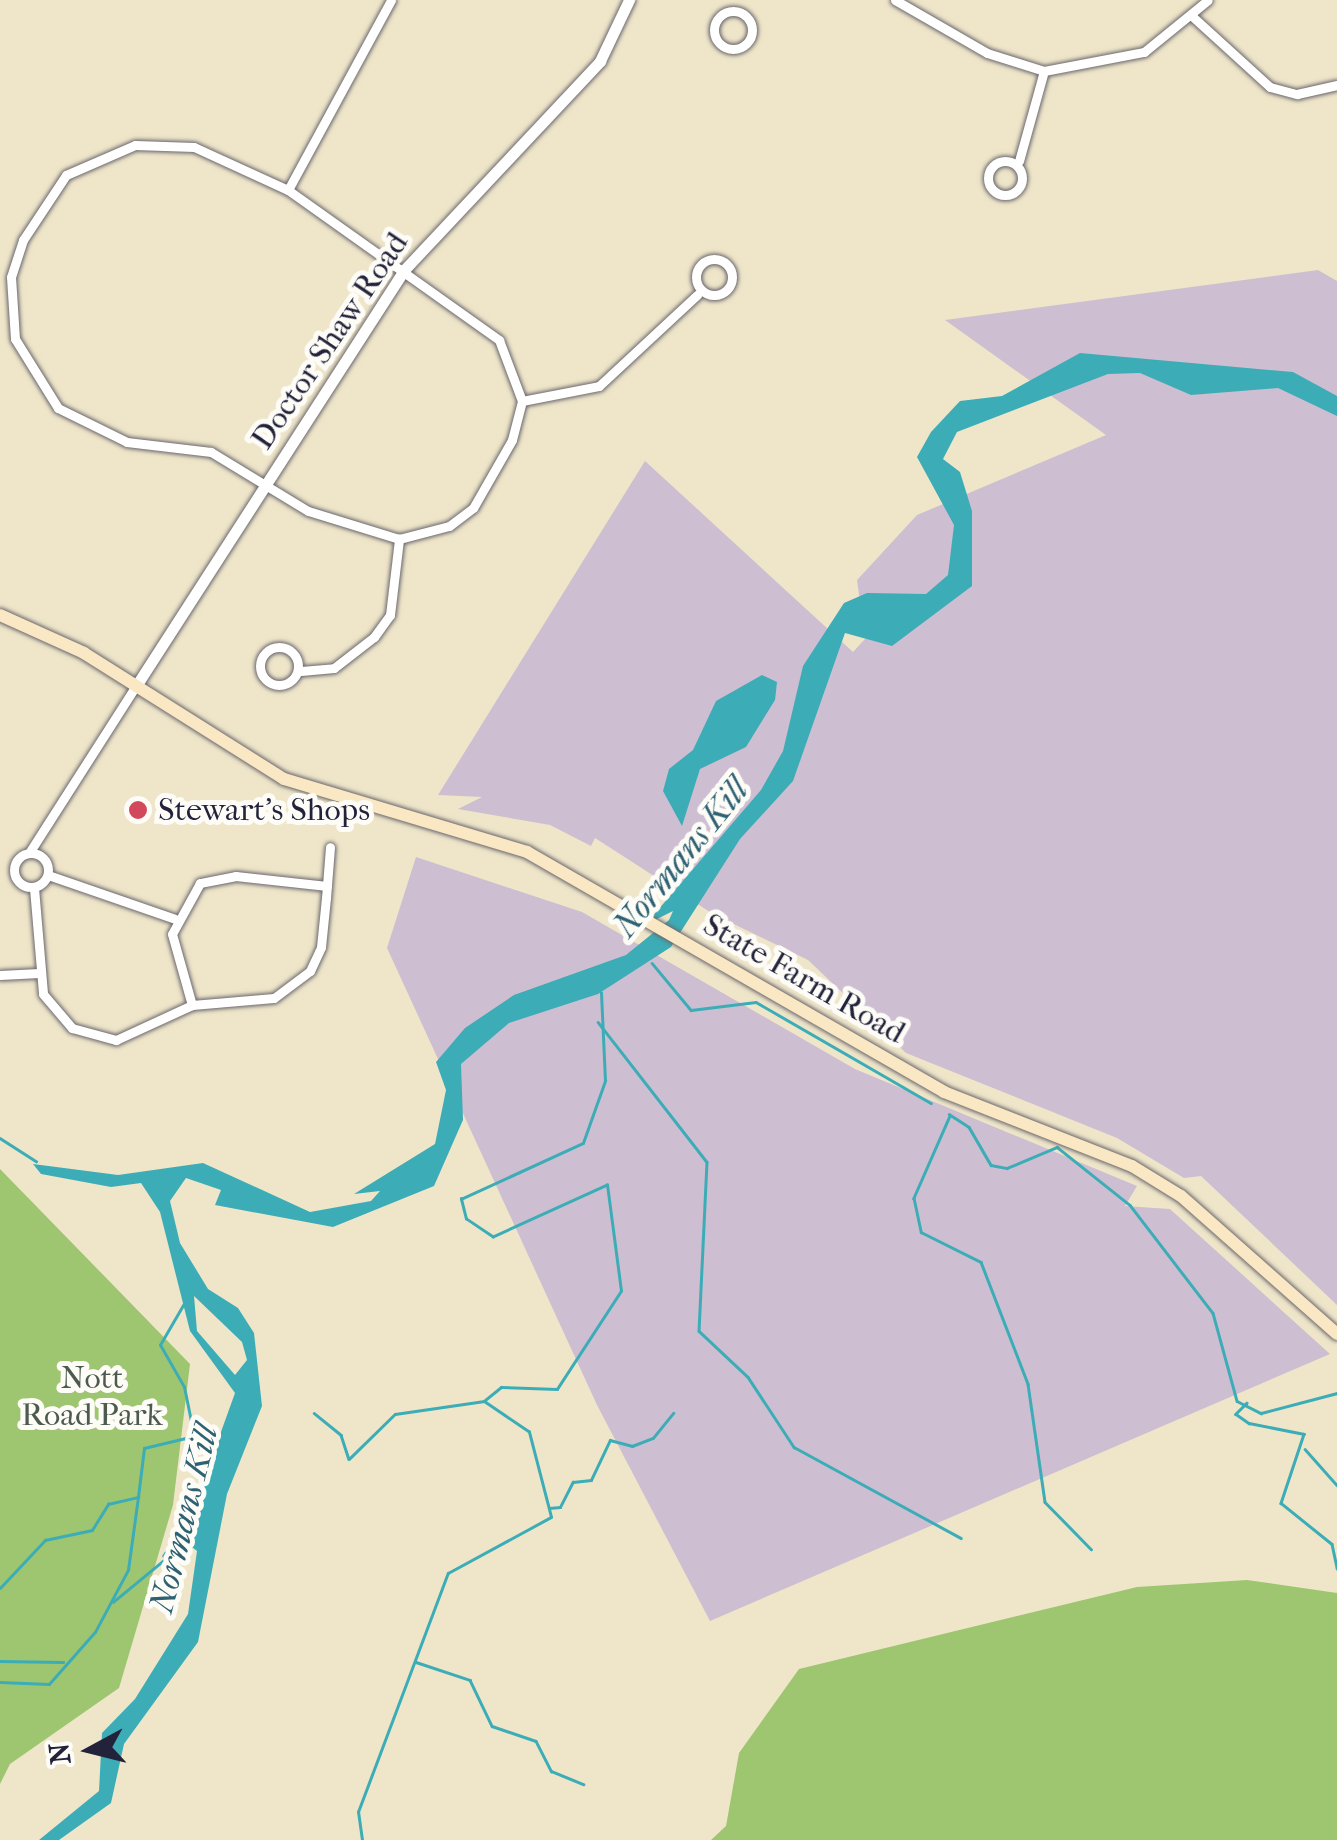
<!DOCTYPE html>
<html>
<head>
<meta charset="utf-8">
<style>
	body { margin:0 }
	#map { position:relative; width:1337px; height:1840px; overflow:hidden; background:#efe6ca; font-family:"IM FELL French Canon",serif }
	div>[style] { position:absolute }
	.industrial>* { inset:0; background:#cebed1 }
	.green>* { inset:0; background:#9ec671 }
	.water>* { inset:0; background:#3cadb7 }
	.stream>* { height:2.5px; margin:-1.25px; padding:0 1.25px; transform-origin:1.25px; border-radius:1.25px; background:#3cadb7 }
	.roads { filter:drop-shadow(0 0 2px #6a676d) drop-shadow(0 0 2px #6a676d) }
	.minor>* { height:9px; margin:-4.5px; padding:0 4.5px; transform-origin:4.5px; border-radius:4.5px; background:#fff }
	.minor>.ring { margin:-4.5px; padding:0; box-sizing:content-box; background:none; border:9px solid #fff; border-radius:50% }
	.tertiary>* { height:11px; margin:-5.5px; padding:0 5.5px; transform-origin:5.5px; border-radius:5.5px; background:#fff }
	.secondary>* { height:12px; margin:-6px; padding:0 6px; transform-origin:6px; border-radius:6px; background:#fae7c3 }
	.dots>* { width:28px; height:28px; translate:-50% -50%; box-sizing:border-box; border:5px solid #fdfcf7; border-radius:50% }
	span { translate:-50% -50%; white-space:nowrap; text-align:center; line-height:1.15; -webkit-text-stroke:10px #fdfcf7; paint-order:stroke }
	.street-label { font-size:32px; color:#22223b }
	.poi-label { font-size:32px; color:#22223b }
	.left { translate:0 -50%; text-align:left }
	.park-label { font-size:32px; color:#4d5b4e }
	.water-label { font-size:35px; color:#2e6173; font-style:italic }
	.north { position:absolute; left:40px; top:1700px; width:100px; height:100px; -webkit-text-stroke:8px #fdfcf7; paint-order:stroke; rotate:263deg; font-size:28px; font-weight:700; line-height:40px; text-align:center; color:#22223b }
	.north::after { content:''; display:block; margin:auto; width:35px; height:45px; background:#22223b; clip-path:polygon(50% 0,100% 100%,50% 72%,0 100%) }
</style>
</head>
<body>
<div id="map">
	<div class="industrial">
		<div style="clip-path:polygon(1318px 270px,1337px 281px,1337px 1305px,1201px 1176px,1184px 1178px,1117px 1138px,906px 1053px,808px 960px,713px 914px,595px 838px,591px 846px,550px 825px,458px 809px,482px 797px,438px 795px,645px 461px,853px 652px,865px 639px,857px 580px,917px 515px,1106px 435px,945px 320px)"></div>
		<div style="clip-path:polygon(416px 857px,582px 912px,855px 1069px,1137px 1186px,1125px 1206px,1170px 1209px,1330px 1354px,710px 1621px,597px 1405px,387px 948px)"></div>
	</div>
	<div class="green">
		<div style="clip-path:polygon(0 1169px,190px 1364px,173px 1505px,119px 1688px,10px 1764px,0 1784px)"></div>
		<div style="clip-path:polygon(1247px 1580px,1337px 1593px,1337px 1840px,711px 1840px,726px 1826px,739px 1753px,799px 1669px,1137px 1587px)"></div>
	</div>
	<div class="water">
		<div style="clip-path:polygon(evenodd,1080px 353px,1293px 372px,1337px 396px,1337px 416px,1278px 388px,1191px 395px,1140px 373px,1108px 374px,957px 432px,943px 459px,960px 472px,972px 511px,972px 586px,892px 646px,845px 633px,793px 781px,740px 839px,671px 947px,598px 994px,509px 1023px,461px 1064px,463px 1120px,434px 1186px,333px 1227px,215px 1205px,221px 1190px,186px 1178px,170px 1201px,180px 1243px,208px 1289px,238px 1308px,254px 1333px,262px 1406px,227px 1494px,198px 1642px,124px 1744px,111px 1803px,59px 1840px,39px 1840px,99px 1791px,102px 1733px,135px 1699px,188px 1614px,197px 1551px,187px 1543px,168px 1566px,162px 1556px,191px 1515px,235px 1393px,190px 1331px,160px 1212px,141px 1183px,111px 1187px,41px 1174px,33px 1164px,118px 1175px,203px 1163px,310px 1212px,371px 1201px,380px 1191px,354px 1194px,435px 1144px,446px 1090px,436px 1062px,465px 1028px,514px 995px,626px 955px,669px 920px,673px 911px,645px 925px,761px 790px,783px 751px,803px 666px,844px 603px,867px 593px,926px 594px,948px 575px,954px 525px,917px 457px,931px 432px,960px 401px,1002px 396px,1080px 353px,194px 1296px,242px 1342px,247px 1360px,235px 1375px,197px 1331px,194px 1296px)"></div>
		<div style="clip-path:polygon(762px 675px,777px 682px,775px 700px,746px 747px,700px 769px,682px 826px,663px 791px,669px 769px,693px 750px,716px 701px)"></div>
	</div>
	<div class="stream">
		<div style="left:652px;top:963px;width:61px;rotate:50.3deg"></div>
		<div style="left:691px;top:1010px;width:65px;rotate:-7deg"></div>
		<div style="left:756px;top:1002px;width:202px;rotate:30deg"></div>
		<div style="left:598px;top:1022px;width:177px;rotate:52.1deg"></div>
		<div style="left:707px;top:1162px;width:169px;rotate:92.7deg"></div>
		<div style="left:699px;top:1331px;width:67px;rotate:43.2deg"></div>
		<div style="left:748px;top:1377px;width:84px;rotate:56.7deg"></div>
		<div style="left:794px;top:1447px;width:190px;rotate:28.6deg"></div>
		<div style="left:949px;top:1114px;width:24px;rotate:33deg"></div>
		<div style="left:969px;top:1127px;width:44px;rotate:59.9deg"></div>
		<div style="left:991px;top:1165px;width:16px;rotate:11deg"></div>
		<div style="left:1007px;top:1168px;width:54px;rotate:-22.8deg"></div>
		<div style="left:1057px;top:1147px;width:93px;rotate:38.5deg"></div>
		<div style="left:1130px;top:1205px;width:136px;rotate:52.5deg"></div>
		<div style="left:1213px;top:1313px;width:91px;rotate:74.7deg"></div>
		<div style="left:1237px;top:1401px;width:27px;rotate:27deg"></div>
		<div style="left:1261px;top:1413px;width:79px;rotate:-14.7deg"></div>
		<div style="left:950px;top:1116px;width:90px;rotate:113.7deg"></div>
		<div style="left:914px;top:1198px;width:35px;rotate:78deg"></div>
		<div style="left:921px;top:1232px;width:67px;rotate:26.6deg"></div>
		<div style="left:981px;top:1262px;width:131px;rotate:68.9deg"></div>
		<div style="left:1028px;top:1384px;width:119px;rotate:81.8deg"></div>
		<div style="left:1045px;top:1502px;width:66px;rotate:45.6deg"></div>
		<div style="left:0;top:1138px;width:43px;rotate:32.6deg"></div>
		<div style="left:1247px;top:1403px;width:16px;rotate:135deg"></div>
		<div style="left:1236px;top:1414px;width:16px;rotate:35deg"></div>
		<div style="left:1249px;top:1423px;width:56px;rotate:11.3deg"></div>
		<div style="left:1304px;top:1434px;width:73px;rotate:108.4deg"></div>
		<div style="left:1281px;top:1503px;width:65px;rotate:38.8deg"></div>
		<div style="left:1332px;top:1544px;width:25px;rotate:78deg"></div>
		<div style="left:314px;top:1413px;width:35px;rotate:39deg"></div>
		<div style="left:341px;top:1435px;width:25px;rotate:72deg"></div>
		<div style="left:349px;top:1459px;width:64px;rotate:-44.4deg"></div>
		<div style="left:395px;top:1414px;width:90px;rotate:-8.3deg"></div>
		<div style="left:484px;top:1401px;width:22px;rotate:-39deg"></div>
		<div style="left:501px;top:1387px;width:56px;rotate:2deg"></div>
		<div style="left:557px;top:1389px;width:117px;rotate:-56.9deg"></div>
		<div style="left:621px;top:1291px;width:107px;rotate:-97.5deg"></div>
		<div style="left:607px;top:1185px;width:125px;rotate:155.5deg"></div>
		<div style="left:493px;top:1237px;width:32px;rotate:-146deg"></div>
		<div style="left:466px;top:1219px;width:21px;rotate:-104deg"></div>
		<div style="left:461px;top:1199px;width:134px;rotate:-24.7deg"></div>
		<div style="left:583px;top:1143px;width:66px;rotate:-70.5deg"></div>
		<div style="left:605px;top:1081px;width:88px;rotate:-92.6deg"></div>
		<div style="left:1305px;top:1449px;width:48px;rotate:48.4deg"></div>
		<div style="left:549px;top:1508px;width:11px;rotate:-5deg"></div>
		<div style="left:560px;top:1507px;width:28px;rotate:-63deg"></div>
		<div style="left:573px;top:1482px;width:18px;rotate:-6deg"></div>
		<div style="left:591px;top:1480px;width:44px;rotate:-64.6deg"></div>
		<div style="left:610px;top:1440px;width:23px;rotate:15deg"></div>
		<div style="left:632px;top:1446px;width:22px;rotate:-21deg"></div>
		<div style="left:653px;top:1438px;width:32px;rotate:-51deg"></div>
		<div style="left:0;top:1588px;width:66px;rotate:-46.8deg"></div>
		<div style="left:45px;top:1540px;width:48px;rotate:-12deg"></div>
		<div style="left:92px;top:1530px;width:31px;rotate:-58deg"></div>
		<div style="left:108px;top:1504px;width:31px;rotate:-13deg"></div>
		<div style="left:138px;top:1497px;width:49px;rotate:-83deg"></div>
		<div style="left:144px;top:1448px;width:51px;rotate:-13.5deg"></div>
		<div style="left:194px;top:1436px;width:50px;rotate:-101.5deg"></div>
		<div style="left:184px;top:1387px;width:48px;rotate:-119.7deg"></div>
		<div style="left:160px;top:1345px;width:52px;rotate:-60deg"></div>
		<div style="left:113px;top:1602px;width:66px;rotate:-39.5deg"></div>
		<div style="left:0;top:1661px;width:63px;rotate:0.9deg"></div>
		<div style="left:416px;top:1662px;width:57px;rotate:18.4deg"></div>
		<div style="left:470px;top:1680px;width:51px;rotate:64.4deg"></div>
		<div style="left:492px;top:1726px;width:46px;rotate:18.8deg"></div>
		<div style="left:536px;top:1741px;width:34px;rotate:63deg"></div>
		<div style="left:551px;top:1771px;width:35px;rotate:22deg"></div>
		<div style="left:0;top:1682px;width:49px;rotate:2.3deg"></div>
		<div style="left:49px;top:1684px;width:69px;rotate:-48.5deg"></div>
		<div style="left:95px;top:1632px;width:70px;rotate:-62deg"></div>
		<div style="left:128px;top:1570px;width:74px;rotate:-82.2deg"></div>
		<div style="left:362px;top:1840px;width:28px;rotate:-98deg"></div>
		<div style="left:358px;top:1812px;width:255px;rotate:-69.4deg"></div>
		<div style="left:448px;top:1573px;width:117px;rotate:-28.5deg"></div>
		<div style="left:551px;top:1517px;width:88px;rotate:-104.5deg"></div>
		<div style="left:529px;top:1432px;width:53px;rotate:-145.7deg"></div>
	</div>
	<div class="roads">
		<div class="minor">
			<div style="left:895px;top:0;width:106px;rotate:29.9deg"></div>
			<div style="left:987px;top:53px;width:60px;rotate:17.5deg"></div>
			<div style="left:1044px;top:71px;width:102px;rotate:-10.8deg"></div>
			<div style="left:1144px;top:52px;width:82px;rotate:-39.1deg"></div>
			<div class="ring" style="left:714px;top:11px;width:29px;height:29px"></div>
			<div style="left:1193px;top:17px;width:104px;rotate:42.3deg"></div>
			<div style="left:1270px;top:87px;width:28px;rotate:15deg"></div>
			<div style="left:1297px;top:94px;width:41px;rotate:-12.7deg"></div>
			<div style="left:135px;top:145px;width:59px;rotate:1.9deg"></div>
			<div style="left:194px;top:147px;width:103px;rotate:24.6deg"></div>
			<div style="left:288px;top:190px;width:259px;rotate:35.4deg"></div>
			<div style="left:499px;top:340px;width:65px;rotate:69.3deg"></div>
			<div style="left:522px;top:401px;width:40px;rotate:104.4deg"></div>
			<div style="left:512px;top:440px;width:78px;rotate:119.8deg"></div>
			<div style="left:473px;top:508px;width:30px;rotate:143deg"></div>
			<div style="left:449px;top:526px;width:52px;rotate:165.4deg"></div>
			<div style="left:399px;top:539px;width:95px;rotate:-162.9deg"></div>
			<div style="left:308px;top:511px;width:114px;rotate:-148.7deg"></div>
			<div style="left:211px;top:452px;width:85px;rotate:-173.2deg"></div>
			<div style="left:127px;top:442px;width:77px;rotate:-153.8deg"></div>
			<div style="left:58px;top:408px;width:81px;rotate:-121.9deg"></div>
			<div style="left:15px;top:339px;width:62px;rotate:-93.7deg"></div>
			<div style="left:11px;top:277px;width:39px;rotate:-72deg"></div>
			<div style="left:23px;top:240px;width:78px;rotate:-56.5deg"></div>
			<div style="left:66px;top:175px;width:75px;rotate:-23.5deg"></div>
			<div class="ring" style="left:988px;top:161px;width:25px;height:25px"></div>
			<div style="left:1019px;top:161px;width:93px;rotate:-74.5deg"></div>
			<div style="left:288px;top:190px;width:216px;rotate:-61.5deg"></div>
			<div class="ring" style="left:696px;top:259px;width:27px;height:27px"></div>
			<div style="left:522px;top:401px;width:78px;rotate:-11deg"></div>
			<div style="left:599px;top:386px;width:134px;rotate:-42.9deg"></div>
			<div class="ring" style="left:260px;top:647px;width:29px;height:29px"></div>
			<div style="left:301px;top:671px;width:33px;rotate:-5deg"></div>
			<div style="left:334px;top:668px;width:51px;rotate:-37.8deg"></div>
			<div style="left:374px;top:637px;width:27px;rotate:-54deg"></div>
			<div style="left:390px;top:615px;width:77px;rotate:-83.2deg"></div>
			<div class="ring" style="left:14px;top:853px;width:25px;height:25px"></div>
			<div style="left:29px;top:853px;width:198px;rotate:-57.4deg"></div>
			<div style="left:48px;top:875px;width:134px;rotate:19.1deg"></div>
			<div style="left:327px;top:886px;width:92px;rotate:-173.7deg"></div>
			<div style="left:236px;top:876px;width:37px;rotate:169deg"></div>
			<div style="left:200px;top:883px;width:58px;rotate:118.8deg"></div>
			<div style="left:172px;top:934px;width:74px;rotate:74.3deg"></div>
			<div style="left:192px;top:1005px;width:82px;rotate:-4.9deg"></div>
			<div style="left:274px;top:998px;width:45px;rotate:-36.9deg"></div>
			<div style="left:310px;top:971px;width:26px;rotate:-65deg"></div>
			<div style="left:321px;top:947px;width:49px;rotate:-84.2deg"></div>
			<div style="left:326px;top:898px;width:51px;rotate:-85.5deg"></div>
			<div style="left:34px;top:888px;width:106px;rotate:85.1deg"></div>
			<div style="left:43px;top:994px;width:45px;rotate:49.5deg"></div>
			<div style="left:72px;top:1028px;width:46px;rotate:15.3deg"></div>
			<div style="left:116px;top:1040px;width:84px;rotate:-24.7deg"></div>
			<div style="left:0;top:975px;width:39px;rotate:-3deg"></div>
		</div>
		<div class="tertiary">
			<div style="left:136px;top:686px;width:496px;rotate:-57.2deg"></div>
			<div style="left:405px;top:269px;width:285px;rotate:-46.8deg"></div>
			<div style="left:600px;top:61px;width:68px;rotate:-64.6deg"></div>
		</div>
		<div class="secondary">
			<div style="left:0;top:615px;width:92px;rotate:24.3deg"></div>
			<div style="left:84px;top:653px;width:236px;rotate:32.2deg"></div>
			<div style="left:284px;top:779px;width:254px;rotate:16.7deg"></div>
			<div style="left:527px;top:852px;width:481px;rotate:29.9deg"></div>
			<div style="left:944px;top:1092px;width:202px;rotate:21.5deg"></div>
			<div style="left:1132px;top:1166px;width:57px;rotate:31.5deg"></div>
			<div style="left:1181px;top:1196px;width:208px;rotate:41.5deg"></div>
		</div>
	</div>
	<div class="dots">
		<div style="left:138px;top:810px;background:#d1495b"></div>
	</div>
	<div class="street-label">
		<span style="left:330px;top:341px;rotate:-56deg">Doctor Shaw Road</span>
		<span style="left:804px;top:979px;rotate:30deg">State Farm Road</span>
	</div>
	<div class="poi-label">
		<span class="left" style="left:158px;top:810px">Stewart's Shops</span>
	</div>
	<div class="park-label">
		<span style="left:92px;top:1397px">Nott<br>Road Park</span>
	</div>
	<div class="water-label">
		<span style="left:681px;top:858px;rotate:-51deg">Normans Kill</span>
		<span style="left:184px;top:1519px;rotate:-76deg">Normans Kill</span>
	</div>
	<div class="north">N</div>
</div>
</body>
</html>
